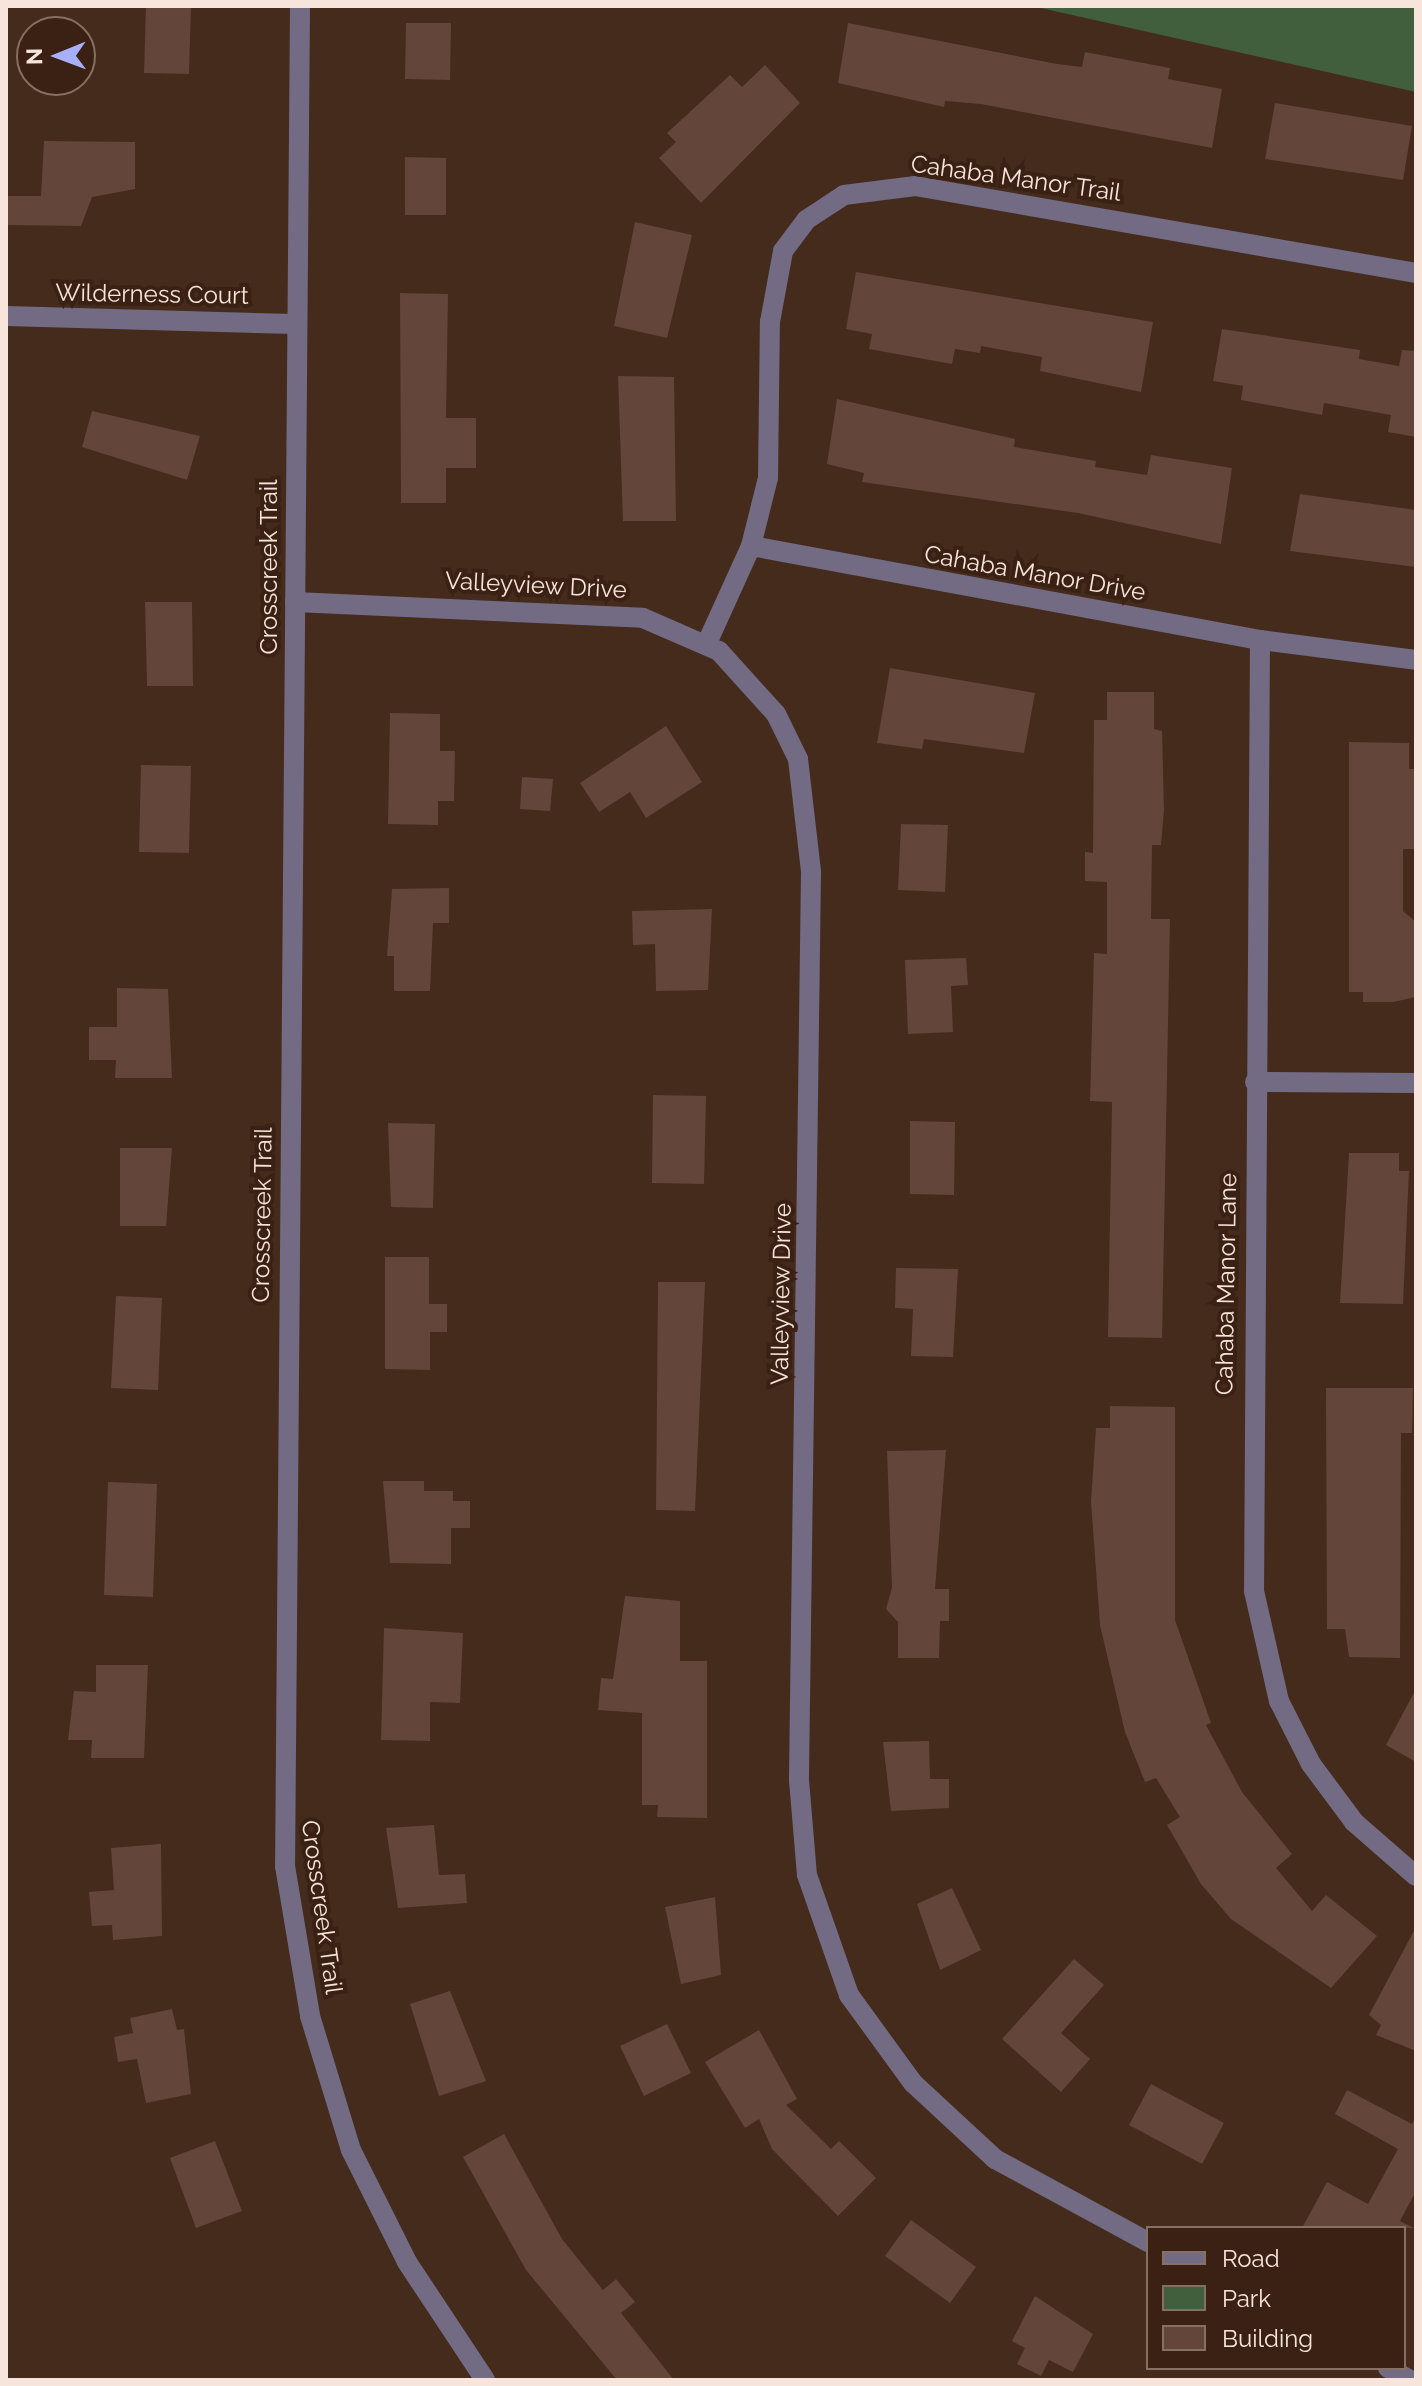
<!DOCTYPE html>
<html>
<head>
<meta charset="utf-8">
<style>
	body { margin:0 }
	#map { position:relative; width:1422px; height:2386px; overflow:hidden; background:#452b1c; font-family:Raleway,sans-serif }
	div>[style] { position:absolute }
	.green>* { inset:0; background:#415e3d }
	.building>* { inset:0; background:#63453a }
	.minor>* { height:20px; margin:-10px; padding:0 10px; transform-origin:10px; border-radius:10px; background:#726b83 }
	span { translate:-50% -50%; white-space:nowrap; text-align:center; line-height:1.15; -webkit-text-stroke:8px #3a2113; paint-order:stroke }
	.street-label { font-size:24px; color:#f7e5dc }
	.frame { position:absolute; inset:0; border:8px solid #f7e5dc; pointer-events:none }
	.legend { position:absolute; left:1146px; top:2226px; width:260px; height:144px; box-sizing:border-box; background:#3a2113; border:2px solid #866f63; margin:0; padding:10px 14px; list-style:none; font-size:24px; color:#f7e5dc }
	.legend li { display:flex; align-items:center; gap:16px; height:40px }
	.legend b { width:40px; border:2px solid #866f63 }
	.north { position:absolute; left:16px; top:16px; width:80px; height:80px; box-sizing:border-box; background:#3a2113; border:2px solid #866f63; border-radius:50%; rotate:269deg; font-size:22px; font-weight:700; line-height:32px; text-align:center; color:#f7e5dc }
	.north::after { content:''; display:block; margin:auto; width:28px; height:36px; background:#a8b0fc; clip-path:polygon(50% 0,100% 100%,50% 72%,0 100%) }
</style>
</head>
<body>
<div id="map">
	<div class="green">
		<div style="clip-path:polygon(1032px 6px,1416px 6px,1416px 92px)"></div>
	</div>
	<div class="building">
		<div style="clip-path:polygon(146px 6px,191px 6px,189px 74px,144px 73px)"></div>
		<div style="clip-path:polygon(406px 23px,451px 23px,450px 80px,405px 79px)"></div>
		<div style="clip-path:polygon(848px 23px,1057px 64px,1082px 67px,1085px 52px,1170px 68px,1168px 79px,1222px 89px,1212px 148px,981px 104px,945px 101px,944px 107px,838px 83px)"></div>
		<div style="clip-path:polygon(765px 65px,800px 103px,701px 203px,659px 158px,676px 142px,667px 133px,730px 75px,742px 87px)"></div>
		<div style="clip-path:polygon(1275px 103px,1412px 126px,1403px 180px,1265px 159px)"></div>
		<div style="clip-path:polygon(44px 141px,135px 142px,135px 189px,92px 197px,81px 226px,6px 225px,6px 196px,41px 196px)"></div>
		<div style="clip-path:polygon(405px 157px,446px 158px,446px 215px,405px 215px)"></div>
		<div style="clip-path:polygon(635px 222px,692px 235px,667px 338px,614px 326px)"></div>
		<div style="clip-path:polygon(856px 272px,1153px 322px,1141px 392px,1040px 371px,1042px 357px,981px 346px,980px 353px,955px 349px,952px 364px,869px 349px,872px 334px,846px 329px)"></div>
		<div style="clip-path:polygon(400px 293px,448px 294px,446px 418px,476px 418px,476px 468px,446px 468px,446px 503px,401px 503px)"></div>
		<div style="clip-path:polygon(1222px 329px,1360px 350px,1359px 359px,1399px 366px,1402px 350px,1416px 351px,1416px 437px,1388px 432px,1391px 415px,1324px 403px,1322px 415px,1241px 400px,1243px 386px,1213px 381px)"></div>
		<div style="clip-path:polygon(618px 376px,674px 377px,676px 521px,623px 521px)"></div>
		<div style="clip-path:polygon(837px 399px,1015px 439px,1014px 447px,1096px 461px,1095px 467px,1147px 475px,1151px 455px,1232px 468px,1221px 544px,1078px 513px,862px 482px,864px 473px,827px 464px)"></div>
		<div style="clip-path:polygon(92px 411px,200px 436px,187px 480px,82px 447px)"></div>
		<div style="clip-path:polygon(1300px 494px,1416px 510px,1416px 567px,1290px 551px)"></div>
		<div style="clip-path:polygon(145px 602px,192px 602px,193px 686px,147px 686px)"></div>
		<div style="clip-path:polygon(890px 668px,1035px 693px,1024px 753px,924px 739px,922px 749px,877px 743px)"></div>
		<div style="clip-path:polygon(1107px 692px,1154px 692px,1154px 729px,1162px 731px,1164px 810px,1161px 845px,1152px 845px,1151px 919px,1170px 919px,1162px 1338px,1108px 1337px,1112px 1102px,1090px 1101px,1094px 953px,1107px 954px,1107px 882px,1085px 881px,1085px 852px,1093px 853px,1094px 720px,1107px 720px)"></div>
		<div style="clip-path:polygon(390px 713px,440px 714px,440px 751px,455px 751px,454px 801px,438px 801px,438px 825px,388px 824px)"></div>
		<div style="clip-path:polygon(666px 726px,702px 782px,646px 818px,630px 792px,599px 812px,580px 783px)"></div>
		<div style="clip-path:polygon(1349px 742px,1409px 743px,1409px 769px,1416px 769px,1416px 849px,1403px 849px,1403px 911px,1416px 922px,1416px 997px,1393px 1002px,1363px 1002px,1363px 992px,1349px 992px)"></div>
		<div style="clip-path:polygon(141px 765px,191px 766px,189px 853px,139px 852px)"></div>
		<div style="clip-path:polygon(522px 777px,553px 779px,550px 811px,520px 809px)"></div>
		<div style="clip-path:polygon(901px 824px,948px 825px,945px 892px,898px 890px)"></div>
		<div style="clip-path:polygon(449px 888px,449px 923px,433px 923px,430px 991px,394px 991px,394px 956px,387px 956px,392px 889px)"></div>
		<div style="clip-path:polygon(712px 909px,708px 990px,656px 991px,655px 944px,633px 945px,632px 911px)"></div>
		<div style="clip-path:polygon(966px 958px,968px 985px,951px 986px,953px 1032px,908px 1034px,905px 960px)"></div>
		<div style="clip-path:polygon(117px 988px,168px 989px,172px 1078px,115px 1078px,116px 1060px,89px 1060px,89px 1027px,117px 1027px)"></div>
		<div style="clip-path:polygon(653px 1095px,706px 1096px,704px 1184px,652px 1183px)"></div>
		<div style="clip-path:polygon(910px 1121px,955px 1122px,954px 1195px,910px 1194px)"></div>
		<div style="clip-path:polygon(388px 1123px,435px 1124px,433px 1208px,391px 1207px)"></div>
		<div style="clip-path:polygon(120px 1148px,172px 1148px,166px 1226px,120px 1226px)"></div>
		<div style="clip-path:polygon(1349px 1153px,1399px 1153px,1399px 1171px,1409px 1171px,1403px 1304px,1340px 1303px)"></div>
		<div style="clip-path:polygon(385px 1257px,429px 1257px,429px 1304px,447px 1304px,447px 1332px,430px 1332px,430px 1370px,385px 1369px)"></div>
		<div style="clip-path:polygon(896px 1268px,958px 1269px,953px 1357px,911px 1356px,913px 1309px,895px 1308px)"></div>
		<div style="clip-path:polygon(658px 1282px,705px 1282px,695px 1511px,656px 1510px)"></div>
		<div style="clip-path:polygon(116px 1296px,162px 1298px,158px 1390px,111px 1388px)"></div>
		<div style="clip-path:polygon(1326px 1388px,1413px 1388px,1412px 1433px,1401px 1433px,1400px 1658px,1349px 1657px,1345px 1629px,1327px 1629px)"></div>
		<div style="clip-path:polygon(1110px 1406px,1175px 1407px,1175px 1620px,1211px 1723px,1206px 1725px,1242px 1792px,1292px 1854px,1276px 1868px,1312px 1911px,1326px 1895px,1377px 1936px,1331px 1988px,1231px 1919px,1201px 1884px,1167px 1825px,1180px 1817px,1156px 1778px,1145px 1782px,1125px 1732px,1100px 1625px,1091px 1501px,1096px 1428px,1110px 1428px)"></div>
		<div style="clip-path:polygon(946px 1450px,935px 1589px,949px 1589px,949px 1621px,940px 1621px,939px 1658px,898px 1658px,898px 1622px,886px 1609px,892px 1588px,887px 1451px)"></div>
		<div style="clip-path:polygon(383px 1481px,424px 1481px,424px 1491px,453px 1491px,453px 1501px,470px 1501px,470px 1528px,451px 1528px,451px 1564px,390px 1563px)"></div>
		<div style="clip-path:polygon(108px 1482px,157px 1484px,153px 1597px,104px 1595px)"></div>
		<div style="clip-path:polygon(625px 1596px,680px 1601px,680px 1661px,707px 1661px,707px 1818px,657px 1817px,658px 1805px,642px 1805px,642px 1713px,598px 1710px,601px 1678px,613px 1679px)"></div>
		<div style="clip-path:polygon(384px 1628px,463px 1633px,460px 1703px,430px 1702px,430px 1741px,381px 1740px)"></div>
		<div style="clip-path:polygon(96px 1665px,148px 1665px,144px 1758px,91px 1758px,92px 1740px,68px 1740px,74px 1691px,96px 1692px)"></div>
		<div style="clip-path:polygon(1416px 1689px,1416px 1762px,1386px 1745px)"></div>
		<div style="clip-path:polygon(929px 1741px,930px 1779px,949px 1779px,949px 1808px,891px 1811px,883px 1742px)"></div>
		<div style="clip-path:polygon(434px 1825px,439px 1875px,465px 1874px,467px 1903px,398px 1908px,386px 1828px)"></div>
		<div style="clip-path:polygon(161px 1844px,162px 1936px,113px 1940px,112px 1925px,92px 1926px,89px 1892px,114px 1890px,111px 1848px)"></div>
		<div style="clip-path:polygon(952px 1888px,981px 1950px,940px 1970px,917px 1904px)"></div>
		<div style="clip-path:polygon(715px 1897px,721px 1975px,681px 1984px,665px 1907px)"></div>
		<div style="clip-path:polygon(1416px 1927px,1416px 2051px,1376px 2035px,1381px 2025px,1369px 2015px)"></div>
		<div style="clip-path:polygon(1074px 1959px,1104px 1985px,1061px 2033px,1090px 2059px,1061px 2092px,1002px 2039px)"></div>
		<div style="clip-path:polygon(450px 1991px,486px 2081px,439px 2096px,410px 2004px)"></div>
		<div style="clip-path:polygon(172px 2009px,177px 2030px,184px 2029px,191px 2094px,146px 2103px,137px 2059px,118px 2062px,114px 2037px,133px 2033px,130px 2018px)"></div>
		<div style="clip-path:polygon(667px 2024px,691px 2073px,644px 2096px,620px 2046px)"></div>
		<div style="clip-path:polygon(759px 2030px,797px 2099px,786px 2105px,831px 2149px,839px 2141px,876px 2178px,838px 2216px,772px 2149px,759px 2119px,745px 2128px,705px 2062px)"></div>
		<div style="clip-path:polygon(1151px 2084px,1224px 2123px,1202px 2164px,1129px 2125px)"></div>
		<div style="clip-path:polygon(1347px 2090px,1412px 2124px,1416px 2116px,1416px 2191px,1400px 2221px,1414px 2228px,1302px 2228px,1327px 2182px,1368px 2204px,1398px 2149px,1335px 2114px)"></div>
		<div style="clip-path:polygon(504px 2134px,562px 2239px,603px 2290px,616px 2279px,635px 2302px,621px 2313px,674px 2380px,617px 2380px,526px 2270px,463px 2157px)"></div>
		<div style="clip-path:polygon(215px 2141px,242px 2211px,196px 2228px,170px 2158px)"></div>
		<div style="clip-path:polygon(911px 2220px,976px 2267px,950px 2303px,885px 2256px)"></div>
		<div style="clip-path:polygon(1035px 2296px,1093px 2334px,1073px 2372px,1049px 2360px,1041px 2376px,1017px 2364px,1025px 2348px,1012px 2341px)"></div>
	</div>
	<div class="minor">
		<div style="left:300px;top:6px;width:1860px;rotate:90.46deg"></div>
		<div style="left:285px;top:1866px;width:152px;rotate:80.5deg"></div>
		<div style="left:310px;top:2016px;width:140px;rotate:73deg"></div>
		<div style="left:351px;top:2150px;width:125px;rotate:63.4deg"></div>
		<div style="left:407px;top:2262px;width:141px;rotate:56.5deg"></div>
		<div style="left:6px;top:316px;width:290px;rotate:1.6deg"></div>
		<div style="left:751px;top:546px;width:518px;rotate:10.46deg"></div>
		<div style="left:1260px;top:640px;width:157px;rotate:7.3deg"></div>
		<div style="left:295px;top:602px;width:348px;rotate:2.6deg"></div>
		<div style="left:643px;top:618px;width:83px;rotate:23.5deg"></div>
		<div style="left:719px;top:651px;width:85px;rotate:47.9deg"></div>
		<div style="left:776px;top:714px;width:50px;rotate:63.9deg"></div>
		<div style="left:798px;top:759px;width:114px;rotate:83.4deg"></div>
		<div style="left:811px;top:872px;width:908px;rotate:90.76deg"></div>
		<div style="left:799px;top:1780px;width:95px;rotate:85.2deg"></div>
		<div style="left:807px;top:1875px;width:127px;rotate:70.7deg"></div>
		<div style="left:849px;top:1995px;width:109px;rotate:54deg"></div>
		<div style="left:913px;top:2083px;width:112px;rotate:42.8deg"></div>
		<div style="left:995px;top:2159px;width:174px;rotate:28.5deg"></div>
		<div style="left:1260px;top:640px;width:951px;rotate:90.36deg"></div>
		<div style="left:1254px;top:1591px;width:113px;rotate:77.2deg"></div>
		<div style="left:1279px;top:1701px;width:71px;rotate:63.1deg"></div>
		<div style="left:1311px;top:1764px;width:72px;rotate:53.4deg"></div>
		<div style="left:1354px;top:1822px;width:82px;rotate:41.1deg"></div>
		<div style="left:707px;top:643px;width:107px;rotate:-65.6deg"></div>
		<div style="left:751px;top:546px;width:70px;rotate:-76deg"></div>
		<div style="left:768px;top:478px;width:156px;rotate:-89.3deg"></div>
		<div style="left:770px;top:322px;width:72px;rotate:-79.6deg"></div>
		<div style="left:783px;top:251px;width:39px;rotate:-53deg"></div>
		<div style="left:806px;top:220px;width:45px;rotate:-33.3deg"></div>
		<div style="left:844px;top:195px;width:72px;rotate:-7.2deg"></div>
		<div style="left:915px;top:186px;width:508px;rotate:9.85deg"></div>
		<div style="left:1255px;top:1082px;width:161px;rotate:0.4deg"></div>
		<div style="left:1388px;top:2368px;width:26px;rotate:28deg"></div>
	</div>
	<div class="street-label">
		<span style="left:1016px;top:178px;rotate:8deg">Cahaba Manor Trail</span>
		<span style="left:152px;top:294px;rotate:1deg">Wilderness Court</span>
		<span style="left:269px;top:567px;rotate:-90deg">Crosscreek Trail</span>
		<span style="left:1035px;top:573px;rotate:10deg">Cahaba Manor Drive</span>
		<span style="left:536px;top:585px;rotate:3deg">Valleyview Drive</span>
		<span style="left:262px;top:1215px;rotate:-89deg">Crosscreek Trail</span>
		<span style="left:1226px;top:1284px;rotate:-89deg">Cahaba Manor Lane</span>
		<span style="left:781px;top:1294px;rotate:-89deg">Valleyview Drive</span>
		<span style="left:322px;top:1907px;rotate:82deg">Crosscreek Trail</span>
	</div>
	<div class="frame"></div>
	<ul class="legend">
	<li><b style="height:10px;background:#726b83"></b>Road</li>
	<li><b style="height:22px;background:#415e3d"></b>Park</li>
	<li><b style="height:22px;background:#63453a"></b>Building</li>
	</ul>
	<div class="north">N</div>
</div>
</body>
</html>
